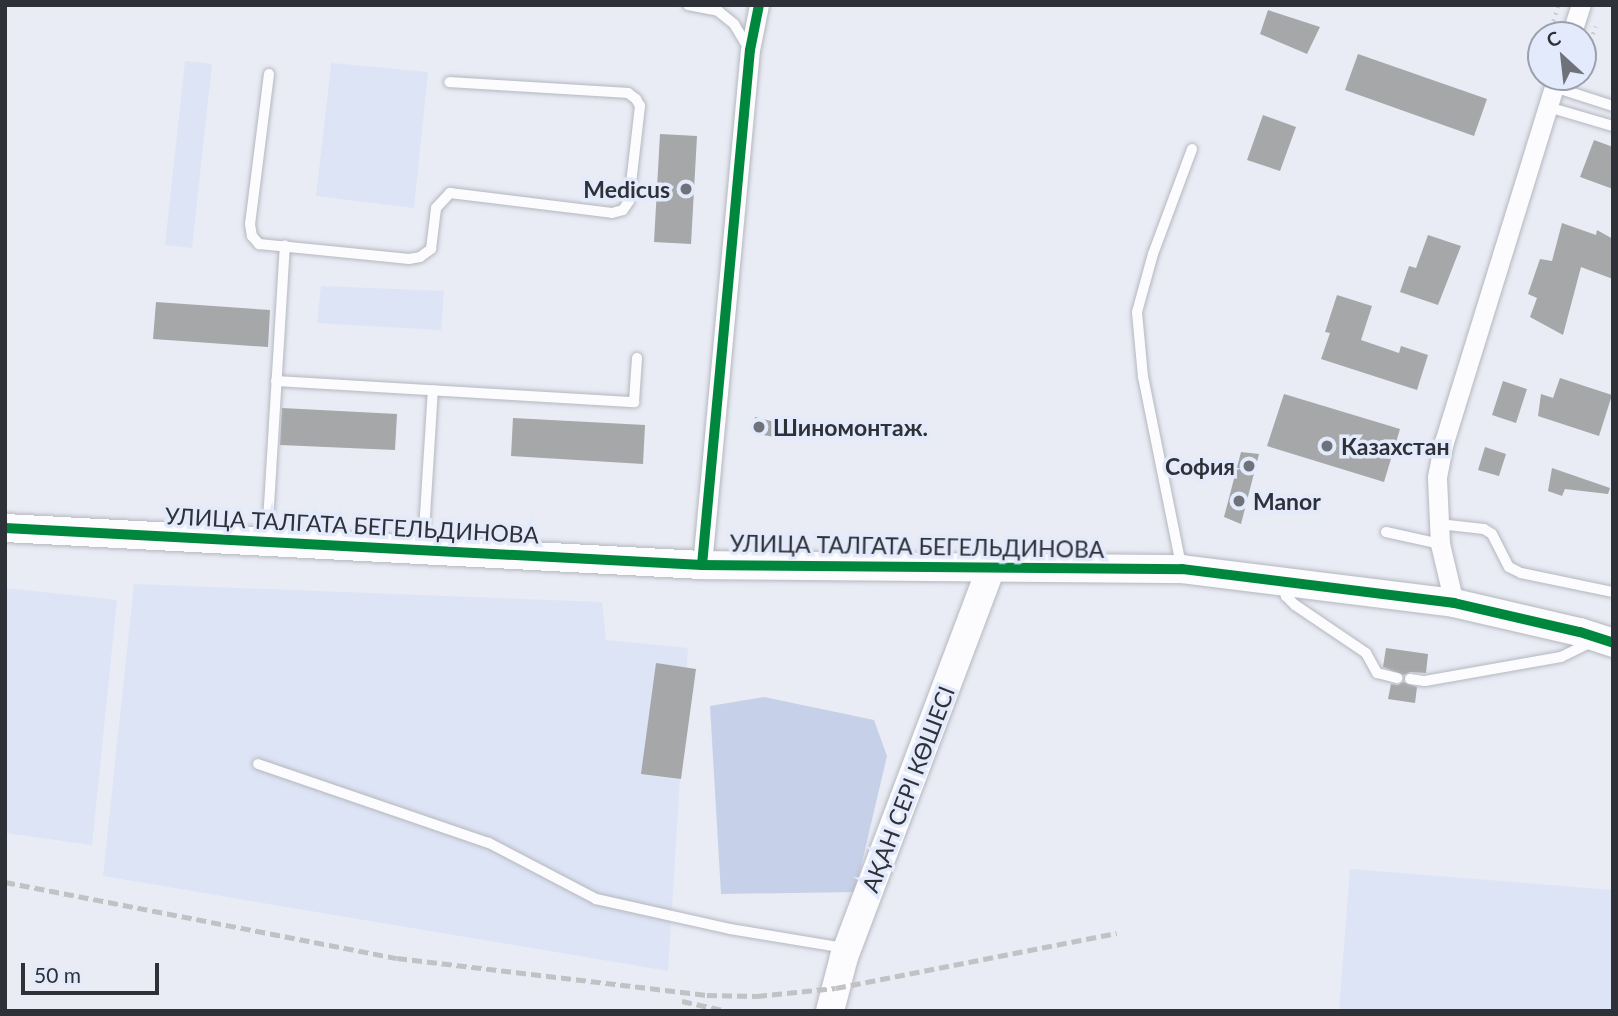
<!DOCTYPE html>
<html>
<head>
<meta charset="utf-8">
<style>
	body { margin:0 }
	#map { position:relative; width:1618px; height:1016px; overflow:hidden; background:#e9ecf5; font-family:Lato,sans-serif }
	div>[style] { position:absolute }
	.built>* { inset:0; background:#dde4f5 }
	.green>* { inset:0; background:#c7d0e9 }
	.building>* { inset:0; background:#a5a7a9 }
	.path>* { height:3.5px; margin-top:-1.75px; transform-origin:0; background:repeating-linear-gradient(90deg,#cbcccf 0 2px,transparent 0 7px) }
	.roads { filter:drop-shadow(0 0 2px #b5b7be) drop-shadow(0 0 2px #b5b7be) }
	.lane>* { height:10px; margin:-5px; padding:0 5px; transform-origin:5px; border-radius:5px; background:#fcfcfe }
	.street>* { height:19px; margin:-9.5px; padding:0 9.5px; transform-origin:9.5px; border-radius:9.5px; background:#fcfcfe }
	.secondary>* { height:28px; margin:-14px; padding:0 14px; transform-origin:14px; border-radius:14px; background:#fcfcfe }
	.rail>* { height:5px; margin-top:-2.5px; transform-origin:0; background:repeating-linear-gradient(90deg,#c1c2c4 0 10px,transparent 0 15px) }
	.cycleway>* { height:10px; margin:-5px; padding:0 5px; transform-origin:5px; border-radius:5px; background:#00873e }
	.dots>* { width:19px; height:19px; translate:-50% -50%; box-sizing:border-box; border:4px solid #e3eafb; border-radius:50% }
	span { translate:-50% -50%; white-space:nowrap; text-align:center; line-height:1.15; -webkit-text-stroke:7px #e3eafb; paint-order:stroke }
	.poi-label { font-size:23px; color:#2e3137; font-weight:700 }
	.right { translate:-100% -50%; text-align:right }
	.left { translate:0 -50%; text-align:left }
	.street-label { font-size:23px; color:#2e3137 }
	.frame { position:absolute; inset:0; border:7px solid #2e3137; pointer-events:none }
	.north { position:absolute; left:1527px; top:21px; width:70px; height:70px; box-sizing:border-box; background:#e3eafb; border:2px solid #9ba0ad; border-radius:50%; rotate:333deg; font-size:19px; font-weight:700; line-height:28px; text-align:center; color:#2e3137 }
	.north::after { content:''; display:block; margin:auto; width:24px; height:32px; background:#6f727a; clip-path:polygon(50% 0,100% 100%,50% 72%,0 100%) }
	.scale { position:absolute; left:21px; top:963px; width:138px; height:32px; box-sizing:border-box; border:4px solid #2e3137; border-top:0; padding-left:9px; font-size:21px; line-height:24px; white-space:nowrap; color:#2e3137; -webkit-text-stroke:5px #e3eafb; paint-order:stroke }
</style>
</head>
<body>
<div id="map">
	<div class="built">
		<div style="clip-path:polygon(332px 57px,332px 63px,428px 72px,414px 208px,316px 196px)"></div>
		<div style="clip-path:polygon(185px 61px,212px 64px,192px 248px,165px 245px)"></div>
		<div style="clip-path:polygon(321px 286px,444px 291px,441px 330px,317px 323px)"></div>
		<div style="clip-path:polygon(134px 584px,602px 602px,606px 640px,688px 648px,668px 971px,103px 876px)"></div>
		<div style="clip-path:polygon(5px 588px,117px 600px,92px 845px,5px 833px)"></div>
		<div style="clip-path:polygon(1350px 869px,1613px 890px,1613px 1011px,1339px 1011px)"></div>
	</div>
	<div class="green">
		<div style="clip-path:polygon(764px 697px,874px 720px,887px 756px,855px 892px,721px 894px,710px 706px)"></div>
	</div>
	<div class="building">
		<div style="clip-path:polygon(1268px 10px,1320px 27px,1307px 54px,1260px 34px)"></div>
		<div style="clip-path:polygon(1358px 54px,1487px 99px,1474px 136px,1345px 90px)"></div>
		<div style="clip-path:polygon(1263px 115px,1296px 127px,1280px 171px,1247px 160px)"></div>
		<div style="clip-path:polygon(660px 134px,697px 136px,691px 244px,654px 242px)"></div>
		<div style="clip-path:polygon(1594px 140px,1613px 147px,1613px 189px,1580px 177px)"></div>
		<div style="clip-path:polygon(1562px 223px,1596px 235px,1597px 230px,1613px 239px,1613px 279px,1581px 267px,1563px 335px,1530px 317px,1537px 298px,1528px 294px,1540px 259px,1552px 261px)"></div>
		<div style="clip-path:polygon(1428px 235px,1461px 246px,1438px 305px,1400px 292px,1409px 266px,1416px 268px)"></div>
		<div style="clip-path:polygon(1337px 295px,1372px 306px,1361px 340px,1399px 353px,1401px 346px,1428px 355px,1417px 390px,1321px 359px,1330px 333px,1325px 332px)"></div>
		<div style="clip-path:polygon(156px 302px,270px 310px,268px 347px,153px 339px)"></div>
		<div style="clip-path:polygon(1560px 378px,1612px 395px,1599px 436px,1538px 416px,1541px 394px,1553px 398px)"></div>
		<div style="clip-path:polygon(1503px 381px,1527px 389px,1516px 423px,1492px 415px)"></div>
		<div style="clip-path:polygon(1284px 394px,1400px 429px,1384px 482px,1267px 446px)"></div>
		<div style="clip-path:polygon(282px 408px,397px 414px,395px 450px,280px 445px)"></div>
		<div style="clip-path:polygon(755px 417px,775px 422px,774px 437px,752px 433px)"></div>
		<div style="clip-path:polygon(513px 418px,645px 425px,643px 464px,511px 456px)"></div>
		<div style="clip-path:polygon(1485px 447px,1506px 454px,1499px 476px,1478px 470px)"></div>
		<div style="clip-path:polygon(1241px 452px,1259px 454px,1241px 524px,1224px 517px)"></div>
		<div style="clip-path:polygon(1552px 468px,1610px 488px,1608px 494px,1565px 489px,1562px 496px,1548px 491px)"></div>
		<div style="clip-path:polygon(1386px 648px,1428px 654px,1426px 673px,1410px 672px,1404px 675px,1383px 667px)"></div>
		<div style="clip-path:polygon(656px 663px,696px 669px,681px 779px,641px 774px)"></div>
		<div style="clip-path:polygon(1403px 682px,1417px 687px,1415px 703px,1388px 699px,1391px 684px,1398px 685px)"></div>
	</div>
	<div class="path">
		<div style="left:1549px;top:35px;width:31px;rotate:-73deg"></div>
		<div style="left:1583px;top:68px;width:43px;rotate:-73.7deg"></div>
		<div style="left:1538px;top:71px;width:10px;rotate:-73deg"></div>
	</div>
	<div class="roads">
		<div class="lane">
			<div style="left:688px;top:5px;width:31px;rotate:11deg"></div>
			<div style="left:718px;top:11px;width:21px;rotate:39deg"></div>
			<div style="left:734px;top:24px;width:27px;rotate:59deg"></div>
			<div style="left:269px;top:74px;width:151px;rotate:97.2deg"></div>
			<div style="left:250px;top:224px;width:12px;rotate:81deg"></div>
			<div style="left:252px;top:236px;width:11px;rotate:49deg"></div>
			<div style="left:259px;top:244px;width:151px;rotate:5.7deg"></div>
			<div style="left:409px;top:259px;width:11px;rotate:-10deg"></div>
			<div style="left:420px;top:257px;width:14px;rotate:-36deg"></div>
			<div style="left:431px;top:249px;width:41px;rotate:-83deg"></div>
			<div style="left:436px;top:208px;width:21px;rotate:-47deg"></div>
			<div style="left:450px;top:193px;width:163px;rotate:7deg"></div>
			<div style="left:612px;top:213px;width:11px;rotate:-15deg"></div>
			<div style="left:623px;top:210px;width:11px;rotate:-56deg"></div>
			<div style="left:629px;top:201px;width:96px;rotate:-83.4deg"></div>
			<div style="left:640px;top:106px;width:8px;rotate:-120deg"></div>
			<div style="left:636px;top:99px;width:10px;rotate:-143deg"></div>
			<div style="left:628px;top:93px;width:179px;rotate:-176.5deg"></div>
			<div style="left:1554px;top:87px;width:62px;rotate:17.9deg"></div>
			<div style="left:1548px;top:107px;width:68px;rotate:16.3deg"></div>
			<div style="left:276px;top:381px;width:359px;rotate:3.4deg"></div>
			<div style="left:634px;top:402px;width:44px;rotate:-86.1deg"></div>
			<div style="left:1439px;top:524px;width:45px;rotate:6.3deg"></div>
			<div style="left:1484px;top:529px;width:9px;rotate:32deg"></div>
			<div style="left:1492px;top:534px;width:37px;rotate:63deg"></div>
			<div style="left:1509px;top:567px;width:13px;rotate:27deg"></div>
			<div style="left:1521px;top:573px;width:94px;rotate:11.7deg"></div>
			<div style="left:1386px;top:532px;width:55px;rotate:12.5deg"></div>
			<div style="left:267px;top:538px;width:293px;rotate:-86.5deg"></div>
			<div style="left:423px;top:547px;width:157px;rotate:-86.4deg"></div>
			<div style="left:1181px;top:565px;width:192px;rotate:-101.4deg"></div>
			<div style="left:1143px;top:377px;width:65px;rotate:-95.3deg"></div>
			<div style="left:1137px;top:312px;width:60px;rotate:-74.6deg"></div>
			<div style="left:1153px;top:254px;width:112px;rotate:-69.6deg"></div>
			<div style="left:1282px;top:584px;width:13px;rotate:72deg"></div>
			<div style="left:1286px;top:596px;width:13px;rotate:45deg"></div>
			<div style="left:1295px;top:605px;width:86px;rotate:34.1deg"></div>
			<div style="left:1366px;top:653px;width:23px;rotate:61deg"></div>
			<div style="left:1377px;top:673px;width:21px;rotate:14deg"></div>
			<div style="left:1410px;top:679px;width:15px;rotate:8deg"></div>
			<div style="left:1425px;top:681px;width:138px;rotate:-10deg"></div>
			<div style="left:1561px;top:657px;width:34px;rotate:-26deg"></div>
			<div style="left:258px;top:764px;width:244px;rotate:18.9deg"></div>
			<div style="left:489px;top:843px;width:121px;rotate:27.6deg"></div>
			<div style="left:596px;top:899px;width:137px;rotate:12.6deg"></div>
			<div style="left:730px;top:929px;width:117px;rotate:9.4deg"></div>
		</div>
		<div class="street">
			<div style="left:1571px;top:35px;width:32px;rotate:-72deg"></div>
			<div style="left:702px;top:565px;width:517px;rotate:-84.68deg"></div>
			<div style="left:750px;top:50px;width:46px;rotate:-78.7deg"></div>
			<div style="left:1454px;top:603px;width:61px;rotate:-103.3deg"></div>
			<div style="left:1440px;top:544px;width:67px;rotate:-92.6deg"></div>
			<div style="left:1437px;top:477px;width:36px;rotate:-79deg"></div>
			<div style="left:1444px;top:442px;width:382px;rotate:-72.8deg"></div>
		</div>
		<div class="secondary">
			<div style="left:5px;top:528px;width:698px;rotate:3.04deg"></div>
			<div style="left:702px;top:565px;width:480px;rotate:0.5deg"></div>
			<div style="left:1182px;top:569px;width:274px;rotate:7.1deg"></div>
			<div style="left:1454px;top:603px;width:129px;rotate:13deg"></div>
			<div style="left:1580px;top:632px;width:35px;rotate:18deg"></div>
			<div style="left:830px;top:1011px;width:56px;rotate:-75.5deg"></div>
			<div style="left:844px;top:957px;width:415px;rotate:-69.3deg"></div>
		</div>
	</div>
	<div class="rail">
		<div style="left:5px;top:882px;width:399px;rotate:11deg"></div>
		<div style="left:397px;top:958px;width:312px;rotate:6.8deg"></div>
		<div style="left:707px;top:995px;width:50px;rotate:1.1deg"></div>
		<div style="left:757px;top:996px;width:79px;rotate:-5.8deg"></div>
		<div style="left:836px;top:988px;width:286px;rotate:-11.1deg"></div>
		<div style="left:682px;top:1001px;width:46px;rotate:12.5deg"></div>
	</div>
	<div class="cycleway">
		<div style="left:5px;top:528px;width:698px;rotate:3.04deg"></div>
		<div style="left:702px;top:565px;width:480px;rotate:0.5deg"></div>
		<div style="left:1182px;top:569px;width:274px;rotate:7.1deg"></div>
		<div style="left:1454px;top:603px;width:129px;rotate:13deg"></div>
		<div style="left:1580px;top:632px;width:35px;rotate:18deg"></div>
		<div style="left:702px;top:565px;width:517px;rotate:-84.68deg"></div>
		<div style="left:750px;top:50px;width:46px;rotate:-78.7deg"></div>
	</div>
	<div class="dots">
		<div style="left:686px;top:189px;background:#6f727a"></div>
		<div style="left:759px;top:427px;background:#6f727a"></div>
		<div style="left:1327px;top:446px;background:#6f727a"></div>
		<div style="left:1249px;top:466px;background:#6f727a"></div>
		<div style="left:1239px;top:501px;background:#6f727a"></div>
	</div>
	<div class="poi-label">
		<span class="right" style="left:670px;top:189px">Medicus</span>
		<span class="left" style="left:773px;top:427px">Шиномонтаж.</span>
		<span class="left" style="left:1341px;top:446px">Казахстан</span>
		<span class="right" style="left:1235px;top:466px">София</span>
		<span class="left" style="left:1253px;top:501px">Manor</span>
	</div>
	<div class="street-label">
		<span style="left:352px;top:525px;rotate:3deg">УЛИЦА ТАЛГАТА БЕГЕЛЬДИНОВА</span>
		<span style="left:917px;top:546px;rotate:1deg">УЛИЦА ТАЛГАТА БЕГЕЛЬДИНОВА</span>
		<span style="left:908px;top:789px;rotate:-69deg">АҚАН СЕРІ КӨШЕСІ</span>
	</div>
	<div class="frame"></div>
	<div class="north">С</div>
	<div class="scale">50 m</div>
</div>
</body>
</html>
